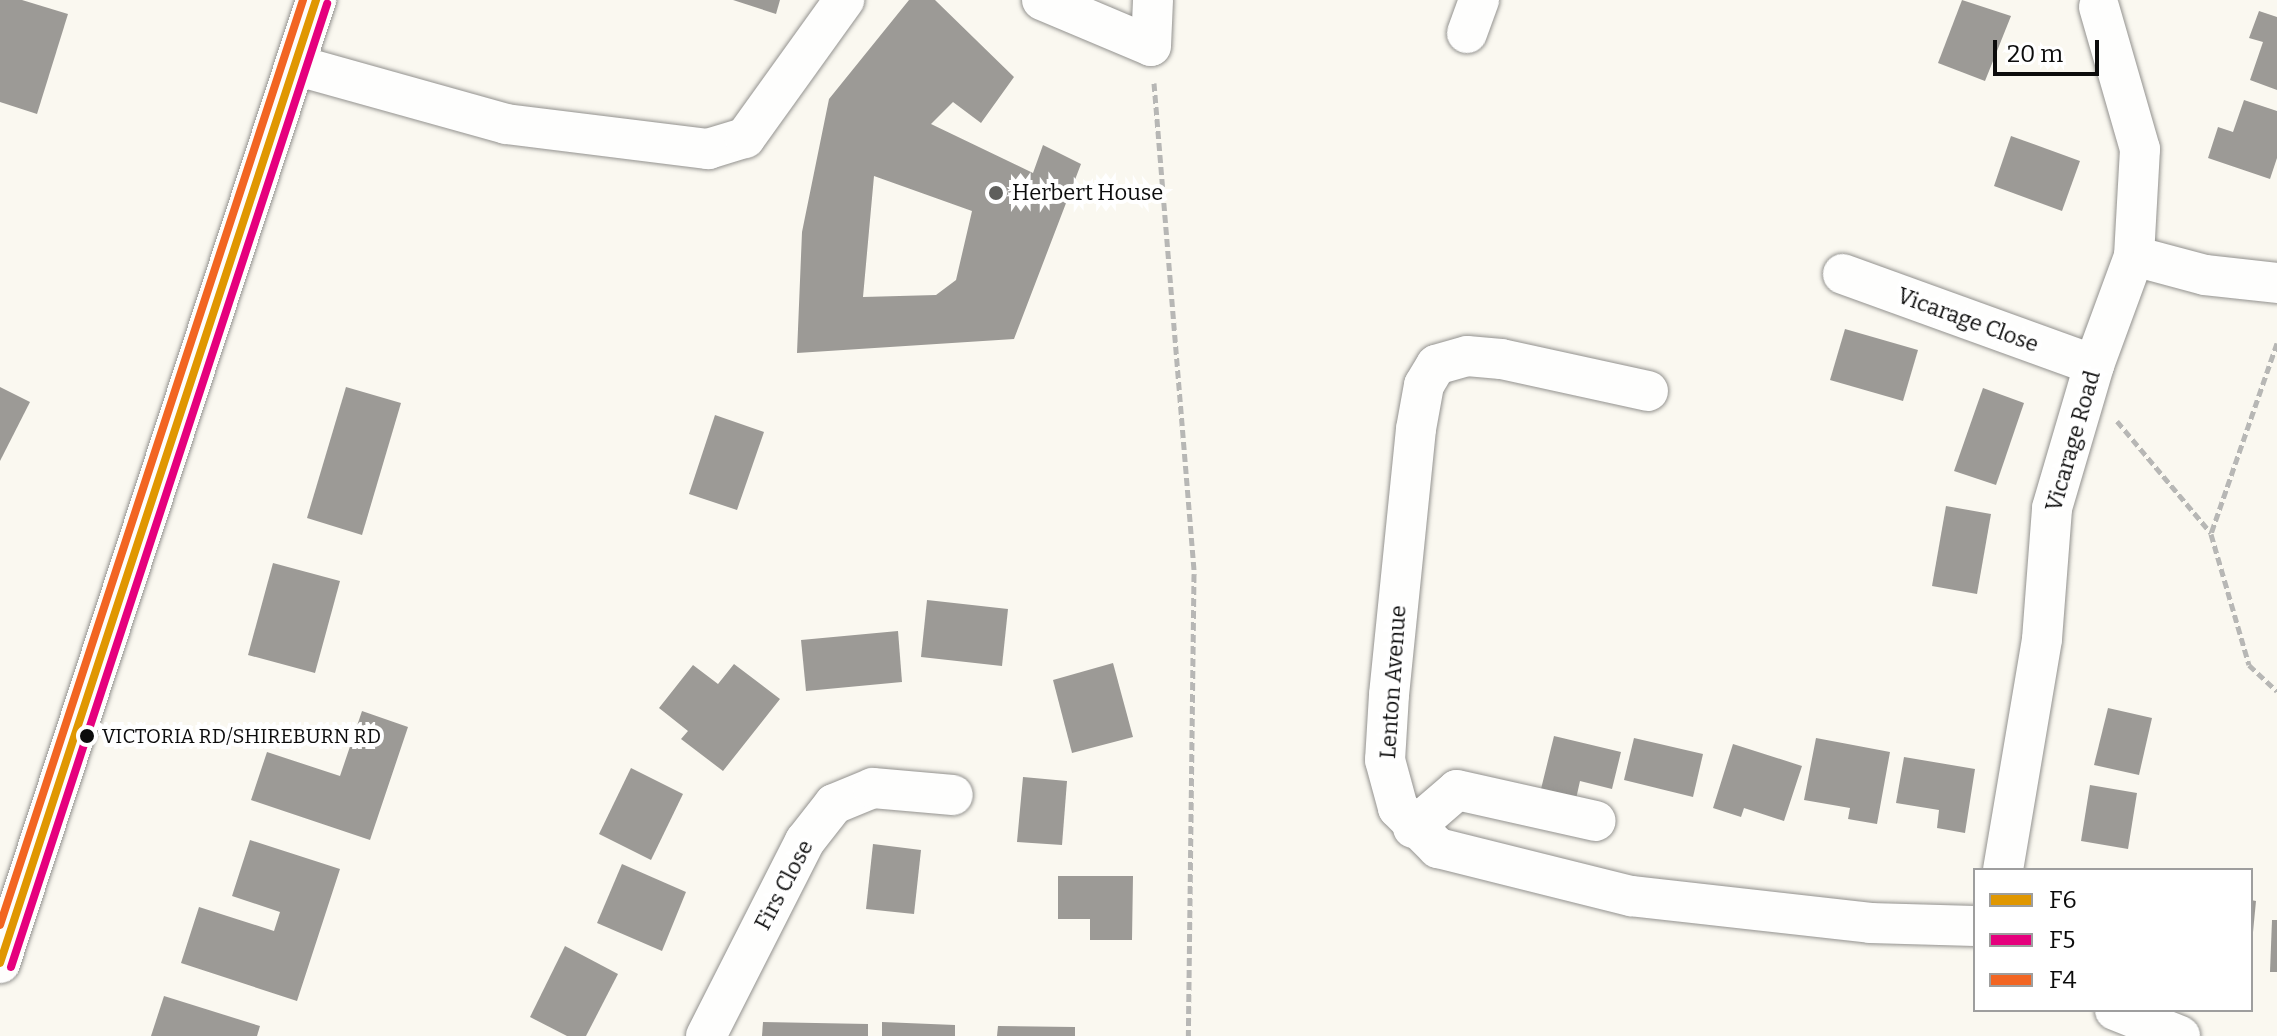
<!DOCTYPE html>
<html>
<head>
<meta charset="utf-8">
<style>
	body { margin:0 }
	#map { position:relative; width:2277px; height:1036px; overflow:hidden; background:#faf8f0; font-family:Bitter,serif }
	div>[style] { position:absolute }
	.building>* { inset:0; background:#9c9a96 }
	.path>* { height:5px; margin-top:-2.5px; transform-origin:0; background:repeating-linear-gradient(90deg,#b7b7b5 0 8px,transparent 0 12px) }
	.roads { filter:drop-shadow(0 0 2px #93928f) drop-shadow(0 0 2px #93928f) }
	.minor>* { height:40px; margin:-20px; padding:0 20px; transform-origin:20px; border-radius:20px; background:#fefefd }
	.bus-1>* { height:8px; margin:-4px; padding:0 4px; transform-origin:4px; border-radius:4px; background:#e09701 }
	.bus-2>* { height:8px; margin:-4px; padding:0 4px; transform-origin:4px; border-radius:4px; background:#e5007d }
	.bus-3>* { height:8px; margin:-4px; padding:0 4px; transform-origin:4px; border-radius:4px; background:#f26522 }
	.dots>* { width:22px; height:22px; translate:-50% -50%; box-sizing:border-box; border:4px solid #fff; border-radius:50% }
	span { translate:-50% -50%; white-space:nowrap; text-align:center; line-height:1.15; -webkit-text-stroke:8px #fff; paint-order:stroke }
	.bus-label { font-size:20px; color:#0c0c0c }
	.left { translate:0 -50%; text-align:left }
	.poi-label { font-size:22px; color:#0c0c0c }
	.street-label { font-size:22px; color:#0c0c0c }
	.legend { position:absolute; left:1973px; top:868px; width:280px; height:144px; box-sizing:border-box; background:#fff; border:2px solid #9e9e9e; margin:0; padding:10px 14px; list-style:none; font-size:24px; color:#0c0c0c }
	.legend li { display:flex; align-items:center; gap:16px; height:40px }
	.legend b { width:40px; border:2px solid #9e9e9e }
	.scale { position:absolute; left:1993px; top:40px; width:106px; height:36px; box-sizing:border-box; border:4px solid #0c0c0c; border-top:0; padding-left:10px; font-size:24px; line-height:28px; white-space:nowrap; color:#0c0c0c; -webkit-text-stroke:6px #fff; paint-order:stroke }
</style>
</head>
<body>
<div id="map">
	<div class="building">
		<div style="clip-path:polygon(0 0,22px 0,68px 14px,37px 114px,0 102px)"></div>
		<div style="clip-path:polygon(733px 0,780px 0,776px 14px)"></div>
		<div style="clip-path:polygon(evenodd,909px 0,935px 0,1014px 77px,981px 123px,953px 102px,931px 124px,1033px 173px,1043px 145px,1081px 164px,1014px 339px,797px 353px,802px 232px,829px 99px,909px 0,874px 176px,972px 211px,956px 280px,936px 295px,863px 297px,874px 176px)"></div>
		<div style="clip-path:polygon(1962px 0,2011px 16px,1985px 81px,1938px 63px)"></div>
		<div style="clip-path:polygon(2259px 11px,2277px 17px,2277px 90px,2250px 80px,2263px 42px,2249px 38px)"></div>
		<div style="clip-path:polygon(2244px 100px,2277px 111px,2277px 158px,2270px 179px,2208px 158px,2218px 127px,2233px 132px)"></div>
		<div style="clip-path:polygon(2011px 136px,2080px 161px,2062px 211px,1994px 186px)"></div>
		<div style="clip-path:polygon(1845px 329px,1918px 350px,1903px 401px,1830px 380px)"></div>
		<div style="clip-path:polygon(0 387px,30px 402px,0 461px)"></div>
		<div style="clip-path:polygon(346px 387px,401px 403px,362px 535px,307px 518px)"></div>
		<div style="clip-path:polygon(1983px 388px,2024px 403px,1996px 485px,1954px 471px)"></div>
		<div style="clip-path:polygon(715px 415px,764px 432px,737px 510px,689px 494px)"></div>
		<div style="clip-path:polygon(1946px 506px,1991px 514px,1977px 594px,1932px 586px)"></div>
		<div style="clip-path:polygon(273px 563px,340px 581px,315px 673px,248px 655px)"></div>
		<div style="clip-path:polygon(927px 600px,1008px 609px,1002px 666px,921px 657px)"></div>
		<div style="clip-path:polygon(898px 631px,902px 682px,806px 691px,801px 640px)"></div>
		<div style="clip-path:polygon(1113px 663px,1133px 737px,1072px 753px,1053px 680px)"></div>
		<div style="clip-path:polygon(734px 664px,780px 699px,723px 771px,681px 739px,688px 731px,659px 708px,693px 665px,718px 684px)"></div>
		<div style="clip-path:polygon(2108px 708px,2152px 718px,2139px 775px,2094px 765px)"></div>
		<div style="clip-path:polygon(362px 711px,408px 727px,370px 840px,251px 800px,267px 752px,340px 776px)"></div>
		<div style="clip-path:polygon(1554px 736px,1621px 752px,1612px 789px,1580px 781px,1576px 799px,1541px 789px)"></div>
		<div style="clip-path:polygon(1634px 738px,1703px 754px,1693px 797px,1624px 780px)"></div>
		<div style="clip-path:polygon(1816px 738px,1890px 752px,1877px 824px,1848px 819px,1850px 808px,1804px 800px)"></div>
		<div style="clip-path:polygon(1733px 744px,1802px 766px,1784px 821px,1744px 808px,1741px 817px,1713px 808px)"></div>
		<div style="clip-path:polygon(1904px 757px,1975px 769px,1965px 833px,1937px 828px,1939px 810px,1896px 803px)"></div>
		<div style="clip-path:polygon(631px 768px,683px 794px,651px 860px,599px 834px)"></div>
		<div style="clip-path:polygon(1023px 777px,1067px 781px,1062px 845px,1017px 842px)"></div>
		<div style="clip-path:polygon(2090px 785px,2137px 793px,2128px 849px,2081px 841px)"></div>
		<div style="clip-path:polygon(250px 840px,340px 869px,297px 1001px,181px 963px,199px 907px,274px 931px,280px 912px,232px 896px)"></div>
		<div style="clip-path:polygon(873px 844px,921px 850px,914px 914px,866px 909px)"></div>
		<div style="clip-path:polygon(622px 864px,686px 892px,662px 951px,597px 923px)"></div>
		<div style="clip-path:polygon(1058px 876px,1133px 876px,1132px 940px,1090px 940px,1090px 919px,1058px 919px)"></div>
		<div style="clip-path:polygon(2251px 900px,2256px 901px,2253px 932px,2251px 932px)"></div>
		<div style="clip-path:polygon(2272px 920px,2277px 920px,2277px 972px,2270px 972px)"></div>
		<div style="clip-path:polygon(565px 946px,618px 974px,586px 1036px,567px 1036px,530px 1017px)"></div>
		<div style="clip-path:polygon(164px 996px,260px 1026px,257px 1036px,151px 1036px)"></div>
		<div style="clip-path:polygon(763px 1022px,868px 1024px,868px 1036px,762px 1036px)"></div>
		<div style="clip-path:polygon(882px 1022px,955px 1025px,955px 1036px,882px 1036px)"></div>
		<div style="clip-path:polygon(998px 1026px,1075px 1027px,1075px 1036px,997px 1036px)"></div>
	</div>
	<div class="path">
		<div style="left:1154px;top:83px;width:493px;rotate:85.3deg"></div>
		<div style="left:1194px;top:574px;width:462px;rotate:90.7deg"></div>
		<div style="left:2277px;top:343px;width:202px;rotate:109.1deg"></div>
		<div style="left:2211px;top:534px;width:136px;rotate:73.8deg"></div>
		<div style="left:2249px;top:665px;width:38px;rotate:43deg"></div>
		<div style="left:2117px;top:421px;width:146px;rotate:50deg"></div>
	</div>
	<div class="roads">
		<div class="minor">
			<div style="left:1042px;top:0;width:118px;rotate:22.9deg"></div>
			<div style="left:1151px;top:46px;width:46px;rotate:-87.5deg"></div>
			<div style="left:2099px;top:7px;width:148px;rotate:73.9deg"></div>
			<div style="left:2140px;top:149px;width:107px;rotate:93.2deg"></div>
			<div style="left:1467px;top:33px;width:35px;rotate:-70deg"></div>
			<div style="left:295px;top:65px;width:219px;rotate:15.6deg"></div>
			<div style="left:506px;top:124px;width:204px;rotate:7.1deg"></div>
			<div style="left:708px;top:149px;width:39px;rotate:-17deg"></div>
			<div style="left:745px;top:138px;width:170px;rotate:-54.3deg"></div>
			<div style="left:1843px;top:274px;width:267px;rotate:19.9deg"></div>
			<div style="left:1648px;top:391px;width:150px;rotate:-167.7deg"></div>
			<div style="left:1501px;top:359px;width:34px;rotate:-175deg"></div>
			<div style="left:1467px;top:356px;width:32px;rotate:164deg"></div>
			<div style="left:1436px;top:365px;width:23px;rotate:121deg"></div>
			<div style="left:1424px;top:385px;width:45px;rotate:100.3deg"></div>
			<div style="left:1416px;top:429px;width:267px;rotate:95.8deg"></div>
			<div style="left:1389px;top:695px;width:65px;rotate:93.5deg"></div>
			<div style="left:1385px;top:760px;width:50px;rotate:74.8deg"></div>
			<div style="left:1398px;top:808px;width:57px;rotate:45deg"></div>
			<div style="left:1438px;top:848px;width:199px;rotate:14deg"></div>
			<div style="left:1631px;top:896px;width:241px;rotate:6.4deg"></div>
			<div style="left:1870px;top:923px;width:105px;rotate:1.6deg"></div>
			<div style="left:1413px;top:828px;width:58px;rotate:-40.8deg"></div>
			<div style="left:1457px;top:790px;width:142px;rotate:12.6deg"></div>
			<div style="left:2003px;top:870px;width:234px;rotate:-80.4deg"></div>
			<div style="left:2042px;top:639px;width:131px;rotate:-85.6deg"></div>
			<div style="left:2052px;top:508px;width:149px;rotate:-73.6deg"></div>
			<div style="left:2094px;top:365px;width:116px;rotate:-69.8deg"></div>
			<div style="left:2134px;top:256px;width:73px;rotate:15deg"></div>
			<div style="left:2205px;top:275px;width:72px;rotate:6.3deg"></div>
			<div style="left:0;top:963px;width:1014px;rotate:-71.83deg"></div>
			<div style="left:2115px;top:1010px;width:70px;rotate:21.8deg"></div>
			<div style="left:706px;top:1036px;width:219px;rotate:-63.1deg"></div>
			<div style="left:805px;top:841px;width:47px;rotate:-51.9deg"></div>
			<div style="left:834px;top:804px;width:42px;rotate:-22.3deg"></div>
			<div style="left:873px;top:788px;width:80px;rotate:5deg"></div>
		</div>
	</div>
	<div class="bus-1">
		<div style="left:0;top:963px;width:1014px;rotate:-71.83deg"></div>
	</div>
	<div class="bus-2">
		<div style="left:11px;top:967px;width:1014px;rotate:-71.83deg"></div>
	</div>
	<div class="bus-3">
		<div style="left:0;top:925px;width:973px;rotate:-71.86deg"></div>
	</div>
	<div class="dots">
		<div style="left:996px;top:193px;background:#5f5f5c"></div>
		<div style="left:87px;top:736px;background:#0c0c0c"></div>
	</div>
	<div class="bus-label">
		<span class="left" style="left:102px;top:736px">VICTORIA RD/SHIREBURN RD</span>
	</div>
	<div class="poi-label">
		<span class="left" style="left:1012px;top:193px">Herbert House</span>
	</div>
	<div class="street-label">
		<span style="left:1968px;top:320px;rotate:20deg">Vicarage Close</span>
		<span style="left:2073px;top:441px;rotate:-74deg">Vicarage Road</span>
		<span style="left:1393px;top:682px;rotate:-86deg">Lenton Avenue</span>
		<span style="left:784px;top:885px;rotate:-62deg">Firs Close</span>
	</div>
	<ul class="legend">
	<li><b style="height:10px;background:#e09701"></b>F6</li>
	<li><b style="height:10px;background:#e5007d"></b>F5</li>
	<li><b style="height:10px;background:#f26522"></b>F4</li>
	</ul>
	<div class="scale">20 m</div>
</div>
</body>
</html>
